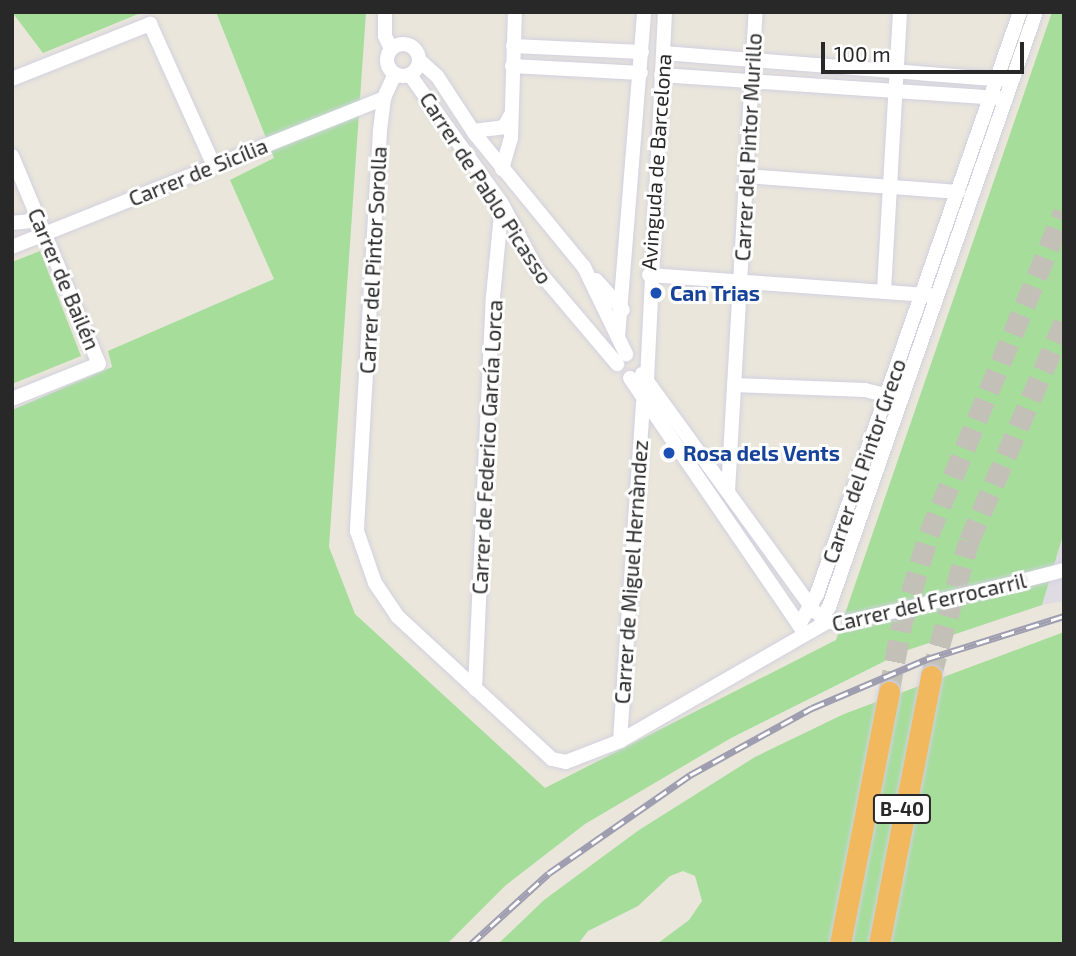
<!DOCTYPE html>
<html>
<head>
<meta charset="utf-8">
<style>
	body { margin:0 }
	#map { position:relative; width:1076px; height:956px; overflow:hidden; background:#eae6db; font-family:"Exo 2",sans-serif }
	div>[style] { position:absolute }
	.industrial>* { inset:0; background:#dfdbe3 }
	.green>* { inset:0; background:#a6dd9b }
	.highway-tunnel>* { height:21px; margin-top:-10.5px; transform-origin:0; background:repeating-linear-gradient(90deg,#c3c0b7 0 21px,transparent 0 31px) }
	.roads { filter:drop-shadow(0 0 2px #d1d1e0) drop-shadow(0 0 2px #d1d1e0) }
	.minor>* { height:14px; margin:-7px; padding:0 7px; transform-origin:7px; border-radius:7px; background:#fff }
	.minor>.ring { margin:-7px; padding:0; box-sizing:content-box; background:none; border:14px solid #fff; border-radius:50% }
	.highway>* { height:21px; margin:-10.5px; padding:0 10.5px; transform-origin:10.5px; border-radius:10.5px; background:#f1b85e }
	.rail>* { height:7px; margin-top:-3.5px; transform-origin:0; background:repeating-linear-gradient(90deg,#fff 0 13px,#9f9eb1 0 26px); box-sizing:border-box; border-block:2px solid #9f9eb1 }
	.bridges { filter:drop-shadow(0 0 2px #d1d1e0) drop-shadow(0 0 2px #d1d1e0) }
	.minor-bridge>* { height:14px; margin:-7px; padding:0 7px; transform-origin:7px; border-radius:7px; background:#fff }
	.dots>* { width:19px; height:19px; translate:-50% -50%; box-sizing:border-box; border:4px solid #fff; border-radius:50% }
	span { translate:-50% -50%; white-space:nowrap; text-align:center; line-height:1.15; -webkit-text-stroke:6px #fff; paint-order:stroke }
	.shield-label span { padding:2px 5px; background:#fff; border:2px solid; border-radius:5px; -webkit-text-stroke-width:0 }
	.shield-label { font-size:19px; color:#282828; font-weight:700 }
	.street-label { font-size:21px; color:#282828 }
	.transit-label { font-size:21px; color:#164399; font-weight:700 }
	.left { translate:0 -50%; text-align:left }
	.frame { position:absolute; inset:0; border:14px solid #282828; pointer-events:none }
	.scale { position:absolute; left:821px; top:42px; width:203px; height:32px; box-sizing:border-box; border:4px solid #282828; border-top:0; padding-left:9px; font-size:21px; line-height:24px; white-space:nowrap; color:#282828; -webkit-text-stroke:5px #fff; paint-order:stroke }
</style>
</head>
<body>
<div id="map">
	<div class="industrial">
		<div style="clip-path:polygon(1064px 532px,1064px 601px,1042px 605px)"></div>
	</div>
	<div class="green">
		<div style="clip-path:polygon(12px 12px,143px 12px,43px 53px)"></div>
		<div style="clip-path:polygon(216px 12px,366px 12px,329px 547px,355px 614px,545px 788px,836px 640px,1052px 12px,1064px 12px,1064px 532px,1042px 605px,905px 651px,731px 738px,585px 824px,506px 885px,447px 944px,12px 944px,12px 410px,112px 367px,108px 351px,274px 279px,230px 180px,274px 158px)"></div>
		<div style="clip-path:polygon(40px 251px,81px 356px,12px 384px,12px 262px)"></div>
		<div style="clip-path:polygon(1064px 632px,1064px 944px,657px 944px,689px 920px,702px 901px,695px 876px,683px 871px,670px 876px,638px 906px,588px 931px,578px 944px,498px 944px,544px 900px,639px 830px,755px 757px,844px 714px)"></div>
	</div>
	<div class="highway-tunnel">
		<div style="left:931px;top:676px;width:140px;rotate:-74.3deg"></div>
		<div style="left:969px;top:541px;width:238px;rotate:-66.5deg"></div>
		<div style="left:889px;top:692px;width:70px;rotate:-79.3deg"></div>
		<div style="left:902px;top:623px;width:93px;rotate:-73.1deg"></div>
		<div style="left:929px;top:534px;width:349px;rotate:-67.3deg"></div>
	</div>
	<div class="roads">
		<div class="minor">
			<div style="left:385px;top:12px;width:24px;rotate:90deg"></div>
			<div style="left:385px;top:36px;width:14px;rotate:65deg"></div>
			<div class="ring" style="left:387px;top:44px;width:18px;height:18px"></div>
			<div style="left:513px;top:46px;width:129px;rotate:2.7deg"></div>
			<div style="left:663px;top:53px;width:341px;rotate:4.5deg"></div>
			<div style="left:419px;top:60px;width:24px;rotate:42deg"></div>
			<div style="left:437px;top:76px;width:69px;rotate:56.8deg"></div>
			<div style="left:475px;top:134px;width:172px;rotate:50.7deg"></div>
			<div style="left:584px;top:267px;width:97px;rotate:64.2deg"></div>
			<div style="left:512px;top:66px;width:129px;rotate:3.1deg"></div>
			<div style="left:395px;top:74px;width:26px;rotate:115deg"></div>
			<div style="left:384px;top:98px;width:32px;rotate:97deg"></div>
			<div style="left:380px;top:130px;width:402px;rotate:93.3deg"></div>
			<div style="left:357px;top:531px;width:55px;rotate:70.9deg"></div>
			<div style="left:375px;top:583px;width:40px;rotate:56deg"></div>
			<div style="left:397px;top:616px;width:211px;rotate:42.7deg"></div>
			<div style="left:552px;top:759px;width:14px;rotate:12deg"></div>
			<div style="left:566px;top:762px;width:58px;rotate:-21.3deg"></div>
			<div style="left:620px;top:741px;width:239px;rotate:-29.9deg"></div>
			<div style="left:827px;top:622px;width:22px"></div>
			<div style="left:410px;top:75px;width:158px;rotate:54.5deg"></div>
			<div style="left:502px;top:204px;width:72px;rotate:62deg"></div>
			<div style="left:536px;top:268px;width:126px;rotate:49.8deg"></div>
			<div style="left:661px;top:75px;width:339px;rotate:3.9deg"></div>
			<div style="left:12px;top:79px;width:149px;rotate:-21.7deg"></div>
			<div style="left:150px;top:24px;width:156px;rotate:65.7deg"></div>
			<div style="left:473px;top:131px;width:31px;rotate:-7deg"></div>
			<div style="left:504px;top:127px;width:13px;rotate:-61deg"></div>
			<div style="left:12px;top:156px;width:225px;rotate:67.3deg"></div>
			<div style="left:99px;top:364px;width:94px;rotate:158.1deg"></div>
			<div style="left:502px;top:169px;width:32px;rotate:-74deg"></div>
			<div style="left:511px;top:138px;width:126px;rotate:-88.2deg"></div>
			<div style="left:746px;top:176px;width:213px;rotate:4.3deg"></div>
			<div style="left:12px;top:223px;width:28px;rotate:-6deg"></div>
			<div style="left:12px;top:247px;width:401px;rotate:-21.8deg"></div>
			<div style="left:649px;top:275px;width:282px;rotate:4.1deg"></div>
			<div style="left:596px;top:280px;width:40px;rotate:48deg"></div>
			<div style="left:884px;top:290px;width:278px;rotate:-86.7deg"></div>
			<div style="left:618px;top:337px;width:326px;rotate:-85.4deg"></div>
			<div style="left:642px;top:374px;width:294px;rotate:54deg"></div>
			<div style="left:630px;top:378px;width:306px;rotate:55.6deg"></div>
			<div style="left:647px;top:380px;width:368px;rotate:-87.2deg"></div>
			<div style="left:734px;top:385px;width:131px;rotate:2.2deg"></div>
			<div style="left:865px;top:390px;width:30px;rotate:14deg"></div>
			<div style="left:728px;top:491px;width:480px;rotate:-86.7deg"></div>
			<div style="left:1018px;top:582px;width:48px;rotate:-14.6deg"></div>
			<div style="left:821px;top:618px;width:14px;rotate:-54deg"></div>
			<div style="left:829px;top:607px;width:630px;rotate:-70.82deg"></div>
			<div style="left:799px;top:625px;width:36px;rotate:-60deg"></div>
			<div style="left:817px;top:594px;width:616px;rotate:-70.77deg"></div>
			<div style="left:475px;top:689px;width:392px;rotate:-87.4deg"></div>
			<div style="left:493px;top:297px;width:93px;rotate:-84.5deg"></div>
			<div style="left:620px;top:741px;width:339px;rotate:-86.1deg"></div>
		</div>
		<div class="highway">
			<div style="left:840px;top:944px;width:257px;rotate:-79deg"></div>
			<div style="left:879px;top:944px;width:273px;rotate:-79deg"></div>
		</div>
	</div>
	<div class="rail">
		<div style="left:471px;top:944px;width:105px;rotate:-42.3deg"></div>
		<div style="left:549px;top:873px;width:172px;rotate:-34.8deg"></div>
		<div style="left:690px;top:775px;width:139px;rotate:-28.8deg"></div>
		<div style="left:812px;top:708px;width:125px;rotate:-23.1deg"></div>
		<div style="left:927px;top:659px;width:144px;rotate:-17.4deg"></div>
	</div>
	<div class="bridges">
		<div class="minor-bridge">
			<div style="left:849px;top:622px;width:174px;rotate:-13.3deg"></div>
		</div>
	</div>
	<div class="dots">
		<div style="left:656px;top:293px;background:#1a4fb4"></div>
		<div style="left:669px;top:453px;background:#1a4fb4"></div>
	</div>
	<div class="shield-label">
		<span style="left:902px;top:809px">B-40</span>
	</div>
	<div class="street-label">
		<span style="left:748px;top:147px;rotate:-87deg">Carrer del Pintor Murillo</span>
		<span style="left:656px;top:162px;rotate:-86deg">Avinguda de Barcelona</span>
		<span style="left:198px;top:172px;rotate:-22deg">Carrer de Sicília</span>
		<span style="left:486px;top:188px;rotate:57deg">Carrer de Pablo Picasso</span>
		<span style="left:373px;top:260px;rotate:-87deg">Carrer del Pintor Sorolla</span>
		<span style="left:64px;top:279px;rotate:67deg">Carrer de Bailén</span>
		<span style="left:487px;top:447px;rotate:-87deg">Carrer de Federico García Lorca</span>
		<span style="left:864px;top:461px;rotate:-71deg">Carrer del Pintor Greco</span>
		<span style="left:631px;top:572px;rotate:-86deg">Carrer de Miguel Hernàndez</span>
		<span style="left:929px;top:602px;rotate:-13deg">Carrer del Ferrocarril</span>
	</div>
	<div class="transit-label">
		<span class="left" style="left:670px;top:293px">Can Trias</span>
		<span class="left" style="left:683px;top:453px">Rosa dels Vents</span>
	</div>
	<div class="frame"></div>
	<div class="scale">100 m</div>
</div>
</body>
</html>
